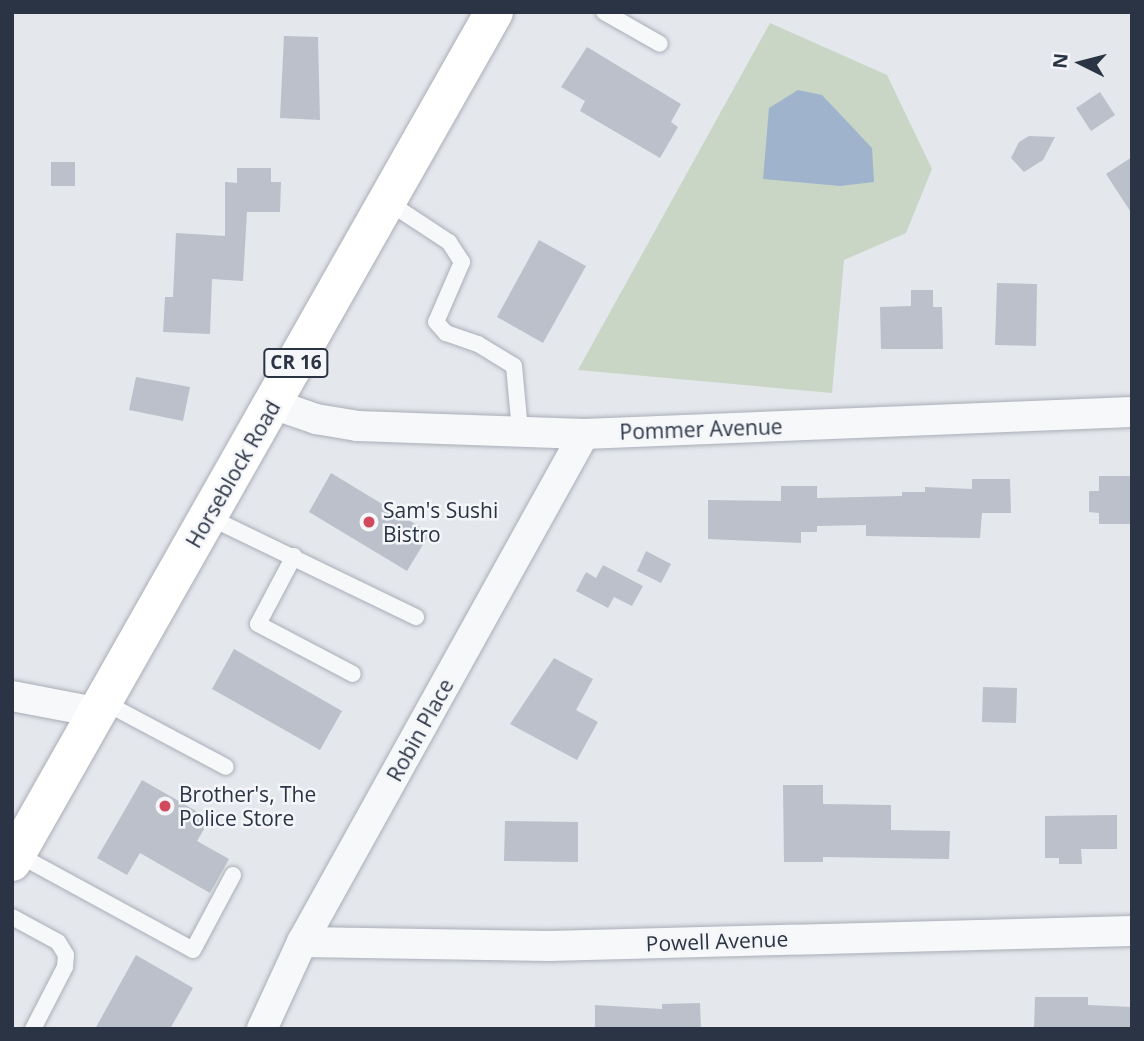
<!DOCTYPE html>
<html>
<head>
<meta charset="utf-8">
<style>
	body { margin:0 }
	#map { position:relative; width:1144px; height:1041px; overflow:hidden; background:#e4e7ec; font-family:"Open Sans",sans-serif }
	div>[style] { position:absolute }
	.green>* { inset:0; background:#c9d6c5 }
	.water>* { inset:0; background:#9fb4cc }
	.building>* { inset:0; background:#bbc0ca }
	.roads { filter:drop-shadow(0 0 2px #a9aeb7) drop-shadow(0 0 2px #a9aeb7) }
	.lane>* { height:16px; margin:-8px; padding:0 8px; transform-origin:8px; border-radius:8px; background:#f7f8fa }
	.street>* { height:30px; margin:-15px; padding:0 15px; transform-origin:15px; border-radius:15px; background:#f7f8fa }
	.primary>* { height:38px; margin:-19px; padding:0 19px; transform-origin:19px; border-radius:19px; background:#fff }
	.dots>* { width:19px; height:19px; translate:-50% -50%; box-sizing:border-box; border:4px solid #f4f6f9; border-radius:50% }
	span { translate:-50% -50%; white-space:nowrap; text-align:center; line-height:1.15; -webkit-text-stroke:5px #f4f6f9; paint-order:stroke }
	.shield-label span { padding:2px 5px; background:#f4f6f9; border:2px solid; border-radius:5px; -webkit-text-stroke-width:0 }
	.shield-label { font-size:19px; color:#2b3445; font-weight:700 }
	.street-label { font-size:21px; color:#2b3445 }
	.poi-label { font-size:21px; color:#2b3445 }
	.left { translate:0 -50%; text-align:left }
	.frame { position:absolute; inset:0; border:14px solid #2b3445; pointer-events:none }
	.north { position:absolute; left:1046px; top:28px; width:70px; height:70px; -webkit-text-stroke:5px #f4f6f9; paint-order:stroke; rotate:276deg; font-size:19px; font-weight:700; line-height:28px; text-align:center; color:#2b3445 }
	.north::after { content:''; display:block; margin:auto; width:24px; height:32px; background:#2b3445; clip-path:polygon(50% 0,100% 100%,50% 72%,0 100%) }
</style>
</head>
<body>
<div id="map">
	<div class="green">
		<div style="clip-path:polygon(770px 23px,887px 75px,932px 169px,906px 233px,844px 260px,832px 393px,578px 370px)"></div>
	</div>
	<div class="water">
		<div style="clip-path:polygon(798px 90px,822px 95px,872px 148px,874px 182px,840px 186px,763px 179px,769px 108px)"></div>
	</div>
	<div class="building">
		<div style="clip-path:polygon(284px 36px,318px 37px,320px 120px,280px 118px)"></div>
		<div style="clip-path:polygon(587px 47px,681px 104px,671px 122px,678px 127px,660px 158px,580px 111px,585px 101px,561px 87px)"></div>
		<div style="clip-path:polygon(1100px 92px,1115px 115px,1091px 131px,1076px 108px)"></div>
		<div style="clip-path:polygon(1029px 136px,1055px 137px,1043px 160px,1024px 172px,1011px 158px,1019px 142px)"></div>
		<div style="clip-path:polygon(1132px 157px,1132px 214px,1106px 174px)"></div>
		<div style="clip-path:polygon(51px 162px,75px 162px,75px 186px,51px 186px)"></div>
		<div style="clip-path:polygon(237px 168px,271px 168px,271px 182px,281px 182px,280px 212px,247px 212px,243px 281px,212px 279px,210px 334px,163px 332px,165px 297px,173px 297px,176px 233px,225px 236px,225px 182px,237px 183px)"></div>
		<div style="clip-path:polygon(539px 240px,586px 266px,543px 343px,497px 317px)"></div>
		<div style="clip-path:polygon(997px 283px,1037px 284px,1036px 346px,995px 345px)"></div>
		<div style="clip-path:polygon(911px 290px,933px 290px,933px 307px,942px 307px,943px 349px,881px 349px,880px 307px,911px 306px)"></div>
		<div style="clip-path:polygon(136px 377px,190px 387px,183px 421px,129px 410px)"></div>
		<div style="clip-path:polygon(331px 473px,430px 533px,407px 571px,309px 512px)"></div>
		<div style="clip-path:polygon(1099px 476px,1132px 476px,1132px 524px,1099px 524px,1099px 513px,1089px 512px,1089px 491px,1099px 491px)"></div>
		<div style="clip-path:polygon(972px 479px,1010px 479px,1011px 513px,982px 513px,980px 538px,866px 536px,866px 525px,817px 526px,817px 532px,801px 532px,801px 543px,708px 539px,708px 500px,781px 501px,781px 486px,817px 486px,817px 498px,902px 496px,902px 492px,925px 492px,925px 487px,972px 489px)"></div>
		<div style="clip-path:polygon(646px 551px,671px 564px,661px 583px,637px 571px)"></div>
		<div style="clip-path:polygon(603px 565px,643px 586px,632px 606px,614px 597px,608px 608px,576px 591px,586px 572px,596px 578px)"></div>
		<div style="clip-path:polygon(234px 649px,342px 711px,320px 750px,212px 689px)"></div>
		<div style="clip-path:polygon(554px 658px,593px 679px,576px 710px,598px 722px,577px 760px,510px 724px)"></div>
		<div style="clip-path:polygon(983px 687px,1017px 688px,1016px 723px,982px 722px)"></div>
		<div style="clip-path:polygon(142px 780px,210px 819px,197px 841px,229px 859px,210px 893px,140px 853px,127px 875px,97px 858px)"></div>
		<div style="clip-path:polygon(783px 785px,823px 785px,823px 804px,891px 805px,891px 830px,950px 831px,949px 859px,823px 857px,823px 862px,784px 862px)"></div>
		<div style="clip-path:polygon(1117px 815px,1117px 849px,1081px 849px,1082px 864px,1059px 864px,1059px 858px,1045px 858px,1045px 816px)"></div>
		<div style="clip-path:polygon(505px 821px,578px 822px,578px 862px,504px 861px)"></div>
		<div style="clip-path:polygon(136px 955px,193px 988px,170px 1029px,95px 1029px)"></div>
		<div style="clip-path:polygon(1035px 997px,1088px 997px,1088px 1005px,1132px 1007px,1132px 1029px,1034px 1029px)"></div>
		<div style="clip-path:polygon(700px 1003px,701px 1029px,595px 1029px,595px 1005px,662px 1009px,662px 1004px)"></div>
	</div>
	<div class="roads">
		<div class="lane">
			<div style="left:604px;top:12px;width:64px;rotate:29.7deg"></div>
			<div style="left:388px;top:202px;width:73px;rotate:33.3deg"></div>
			<div style="left:449px;top:242px;width:24px;rotate:57deg"></div>
			<div style="left:462px;top:262px;width:65px;rotate:113.4deg"></div>
			<div style="left:436px;top:322px;width:15px;rotate:48deg"></div>
			<div style="left:446px;top:333px;width:34px;rotate:19deg"></div>
			<div style="left:478px;top:344px;width:42px;rotate:31.4deg"></div>
			<div style="left:514px;top:366px;width:65px;rotate:84.7deg"></div>
			<div style="left:209px;top:517px;width:230px;rotate:25.8deg"></div>
			<div style="left:294px;top:556px;width:77px;rotate:117.9deg"></div>
			<div style="left:258px;top:624px;width:107px;rotate:27.8deg"></div>
			<div style="left:102px;top:701px;width:140px;rotate:28deg"></div>
			<div style="left:17px;top:854px;width:200px;rotate:28.6deg"></div>
			<div style="left:193px;top:950px;width:85px;rotate:-61.9deg"></div>
			<div style="left:12px;top:917px;width:52px;rotate:28.5deg"></div>
			<div style="left:58px;top:942px;width:15px;rotate:58deg"></div>
			<div style="left:66px;top:955px;width:12px;rotate:95deg"></div>
			<div style="left:65px;top:967px;width:70px;rotate:117.3deg"></div>
		</div>
		<div class="street">
			<div style="left:273px;top:404px;width:46px;rotate:19.2deg"></div>
			<div style="left:316px;top:419px;width:43px;rotate:9.5deg"></div>
			<div style="left:358px;top:426px;width:226px;rotate:2deg"></div>
			<div style="left:584px;top:434px;width:548px;rotate:-2.3deg"></div>
			<div style="left:12px;top:696px;width:86px;rotate:10.8deg"></div>
			<div style="left:302px;top:942px;width:247px;rotate:0.9deg"></div>
			<div style="left:549px;top:946px;width:583px;rotate:-1.47deg"></div>
			<div style="left:262px;top:1029px;width:96px;rotate:-65.3deg"></div>
			<div style="left:302px;top:942px;width:581px;rotate:-60.96deg"></div>
		</div>
		<div class="primary">
			<div style="left:12px;top:862px;width:977px;rotate:-60.44deg"></div>
		</div>
	</div>
	<div class="dots">
		<div style="left:369px;top:522px;background:#d1495b"></div>
		<div style="left:165px;top:806px;background:#d1495b"></div>
	</div>
	<div class="shield-label">
		<span style="left:296px;top:363px">CR 16</span>
	</div>
	<div class="street-label">
		<span style="left:701px;top:429px;rotate:-2deg">Pommer Avenue</span>
		<span style="left:233px;top:474px;rotate:-60deg">Horseblock Road</span>
		<span style="left:420px;top:730px;rotate:-61deg">Robin Place</span>
		<span style="left:717px;top:941px;rotate:-2deg">Powell Avenue</span>
	</div>
	<div class="poi-label">
		<span class="left" style="left:383px;top:522px">Sam's Sushi<br>Bistro</span>
		<span class="left" style="left:179px;top:806px">Brother's, The<br>Police Store</span>
	</div>
	<div class="frame"></div>
	<div class="north">N</div>
</div>
</body>
</html>
